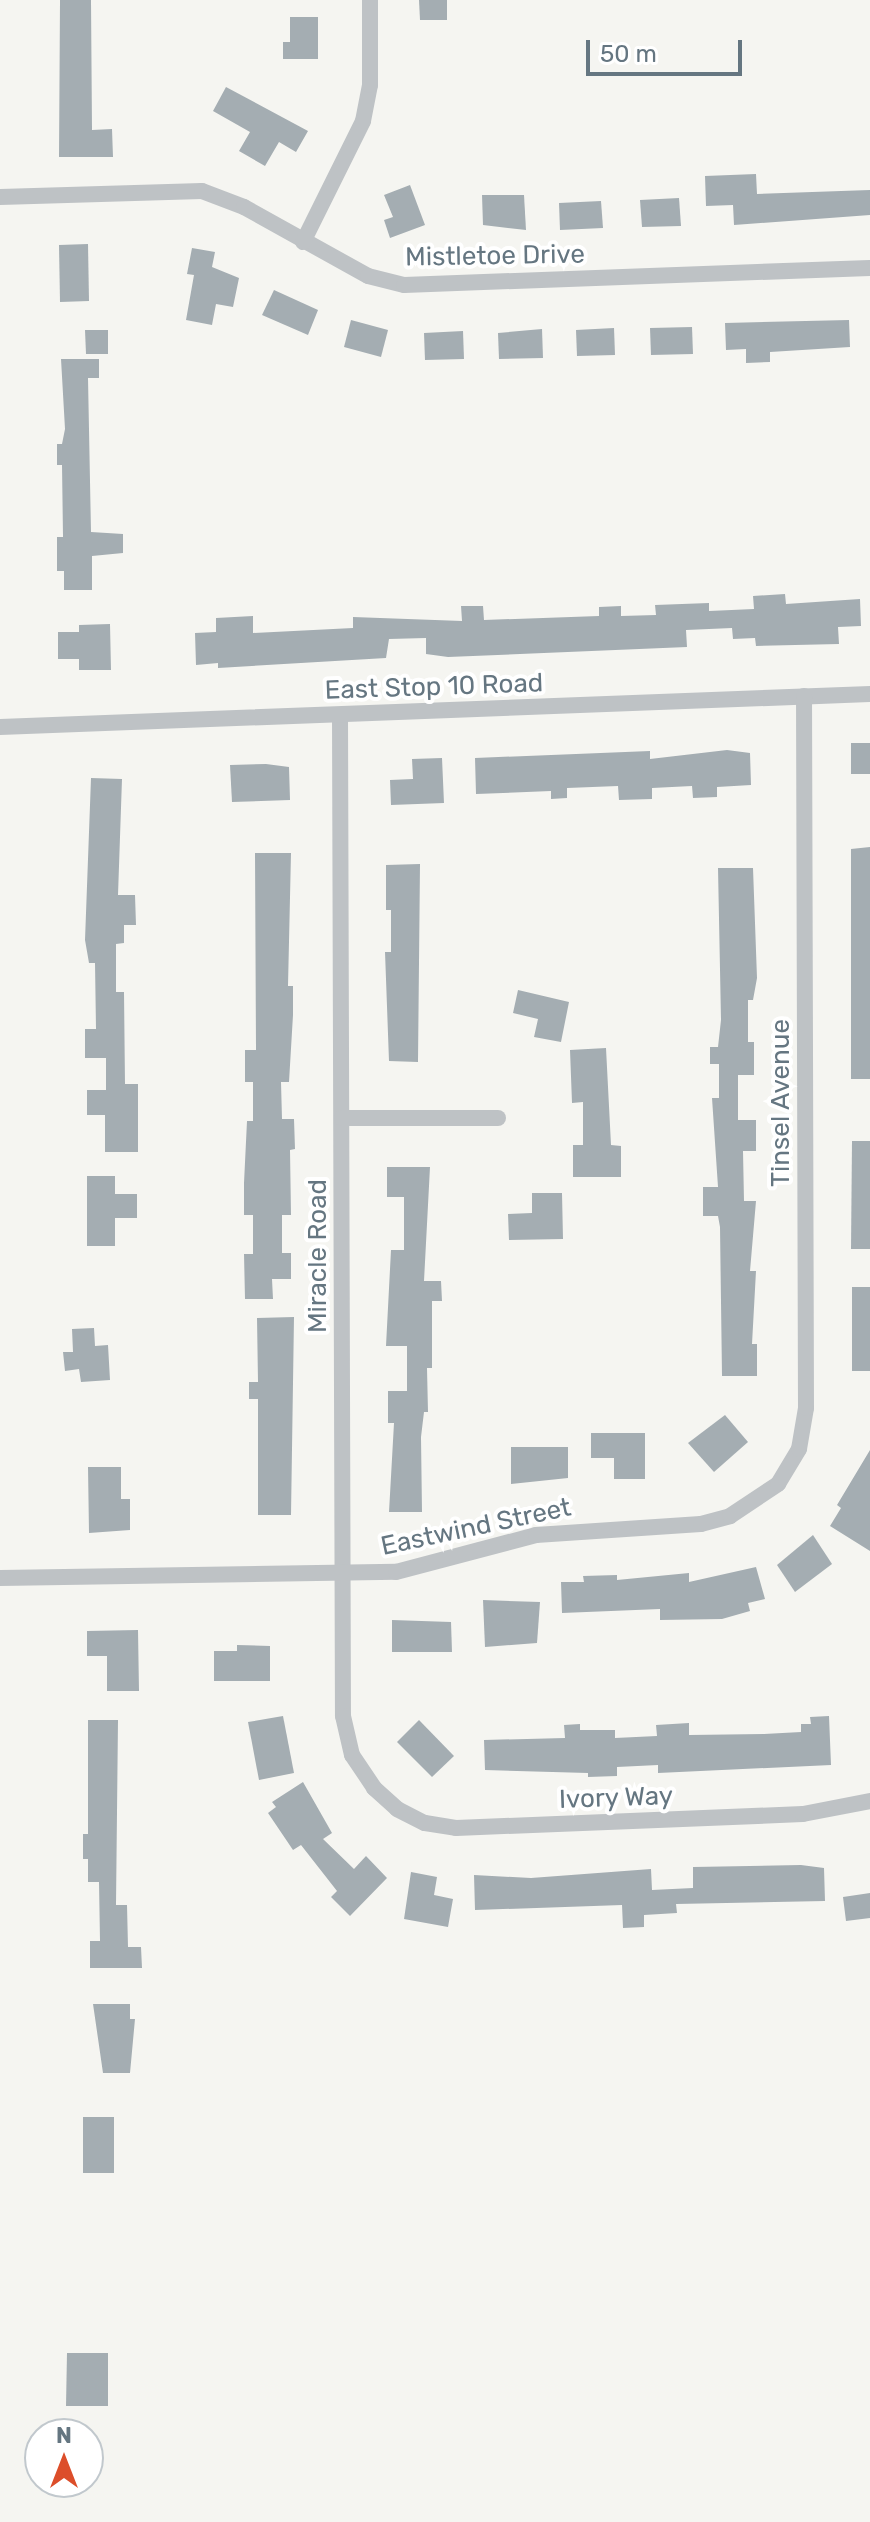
<!DOCTYPE html>
<html>
<head>
<meta charset="utf-8">
<style>
	body { margin:0 }
	#map { position:relative; width:870px; height:2522px; overflow:hidden; background:#f5f5f1; font-family:Rubik,sans-serif }
	div>[style] { position:absolute }
	.building>* { inset:0; background:#a4adb2 }
	.street>* { height:16px; margin:-8px; padding:0 8px; transform-origin:8px; border-radius:8px; background:#bec2c5 }
	span { translate:-50% -50%; white-space:nowrap; text-align:center; line-height:1.15; -webkit-text-stroke:8px #fff; paint-order:stroke }
	.street-label { font-size:26px; color:#657681 }
	.north { position:absolute; left:24px; top:2418px; width:80px; height:80px; box-sizing:border-box; background:#fff; border:2px solid #c1c8cd; border-radius:50%; rotate:0deg; font-size:22px; font-weight:700; line-height:32px; text-align:center; color:#657681 }
	.north::after { content:''; display:block; margin:auto; width:28px; height:36px; background:#dc4e2a; clip-path:polygon(50% 0,100% 100%,50% 72%,0 100%) }
	.scale { position:absolute; left:586px; top:40px; width:156px; height:36px; box-sizing:border-box; border:4px solid #657681; border-top:0; padding-left:10px; font-size:24px; line-height:28px; white-space:nowrap; color:#657681; -webkit-text-stroke:6px #fff; paint-order:stroke }
</style>
</head>
<body>
<div id="map">
	<div class="building">
		<div style="clip-path:polygon(60px 0,91px 0,92px 130px,112px 129px,113px 157px,59px 157px)"></div>
		<div style="clip-path:polygon(419px 0,447px 0,447px 20px,420px 20px)"></div>
		<div style="clip-path:polygon(290px 17px,318px 17px,318px 59px,283px 59px,283px 42px,290px 42px)"></div>
		<div style="clip-path:polygon(226px 87px,308px 131px,296px 152px,279px 142px,265px 166px,239px 151px,250px 132px,213px 111px)"></div>
		<div style="clip-path:polygon(756px 174px,757px 194px,870px 190px,870px 215px,734px 225px,733px 205px,706px 206px,705px 176px)"></div>
		<div style="clip-path:polygon(410px 185px,425px 225px,390px 238px,384px 220px,393px 217px,384px 195px)"></div>
		<div style="clip-path:polygon(482px 195px,524px 195px,526px 230px,483px 225px)"></div>
		<div style="clip-path:polygon(679px 198px,681px 226px,642px 227px,640px 200px)"></div>
		<div style="clip-path:polygon(601px 201px,603px 228px,560px 230px,559px 203px)"></div>
		<div style="clip-path:polygon(88px 244px,89px 301px,60px 302px,59px 245px)"></div>
		<div style="clip-path:polygon(192px 248px,215px 252px,212px 267px,239px 278px,233px 307px,216px 304px,212px 325px,186px 320px,194px 275px,187px 274px)"></div>
		<div style="clip-path:polygon(274px 290px,318px 310px,308px 335px,262px 315px)"></div>
		<div style="clip-path:polygon(351px 320px,388px 330px,381px 357px,344px 347px)"></div>
		<div style="clip-path:polygon(849px 320px,850px 347px,770px 352px,770px 362px,746px 363px,746px 349px,726px 350px,725px 323px)"></div>
		<div style="clip-path:polygon(692px 327px,693px 354px,651px 355px,650px 328px)"></div>
		<div style="clip-path:polygon(614px 328px,615px 355px,577px 356px,576px 330px)"></div>
		<div style="clip-path:polygon(542px 329px,543px 358px,499px 359px,498px 333px)"></div>
		<div style="clip-path:polygon(85px 330px,108px 330px,108px 354px,86px 354px)"></div>
		<div style="clip-path:polygon(463px 331px,464px 359px,425px 360px,424px 333px)"></div>
		<div style="clip-path:polygon(61px 359px,99px 359px,99px 378px,88px 378px,91px 532px,123px 534px,123px 553px,92px 556px,92px 590px,64px 590px,64px 571px,57px 571px,57px 537px,63px 537px,62px 465px,57px 465px,57px 444px,62px 444px,65px 429px)"></div>
		<div style="clip-path:polygon(785px 594px,786px 604px,860px 599px,861px 626px,838px 627px,839px 644px,756px 646px,755px 638px,733px 639px,732px 628px,686px 630px,687px 647px,448px 657px,426px 654px,426px 638px,389px 639px,386px 658px,218px 668px,218px 663px,196px 665px,195px 633px,216px 632px,216px 618px,253px 616px,253px 633px,353px 628px,353px 617px,462px 621px,461px 606px,483px 606px,484px 620px,599px 616px,599px 607px,621px 606px,621px 616px,656px 615px,655px 605px,709px 603px,709px 611px,754px 609px,753px 596px)"></div>
		<div style="clip-path:polygon(110px 624px,111px 670px,79px 670px,79px 659px,58px 659px,58px 632px,79px 632px,79px 625px)"></div>
		<div style="clip-path:polygon(851px 743px,870px 743px,870px 774px,851px 774px)"></div>
		<div style="clip-path:polygon(727px 750px,750px 753px,751px 785px,717px 787px,717px 797px,693px 798px,692px 786px,652px 788px,652px 799px,619px 800px,618px 786px,567px 788px,567px 798px,551px 799px,551px 791px,476px 794px,475px 758px,650px 751px,650px 759px)"></div>
		<div style="clip-path:polygon(442px 758px,444px 803px,391px 805px,390px 780px,413px 779px,412px 759px)"></div>
		<div style="clip-path:polygon(266px 764px,289px 767px,290px 800px,232px 802px,230px 765px)"></div>
		<div style="clip-path:polygon(91px 778px,122px 779px,118px 895px,135px 895px,136px 925px,124px 925px,124px 943px,116px 944px,116px 992px,124px 992px,125px 1084px,138px 1084px,138px 1152px,105px 1152px,105px 1115px,87px 1115px,87px 1090px,106px 1090px,106px 1058px,85px 1058px,85px 1029px,96px 1029px,95px 963px,89px 963px,85px 940px)"></div>
		<div style="clip-path:polygon(870px 847px,870px 1079px,851px 1079px,851px 849px)"></div>
		<div style="clip-path:polygon(255px 853px,291px 853px,288px 986px,293px 986px,293px 1015px,289px 1082px,281px 1082px,282px 1119px,294px 1119px,295px 1149px,290px 1150px,291px 1215px,282px 1215px,282px 1253px,291px 1253px,291px 1279px,272px 1279px,273px 1299px,245px 1299px,244px 1254px,253px 1254px,253px 1215px,244px 1215px,244px 1183px,247px 1121px,253px 1121px,253px 1082px,245px 1082px,245px 1050px,256px 1050px)"></div>
		<div style="clip-path:polygon(420px 864px,418px 1062px,389px 1061px,385px 952px,391px 952px,391px 910px,386px 910px,386px 865px)"></div>
		<div style="clip-path:polygon(718px 868px,753px 868px,757px 978px,753px 1000px,748px 1000px,748px 1042px,754px 1042px,754px 1075px,738px 1075px,738px 1120px,756px 1120px,756px 1151px,743px 1151px,744px 1201px,756px 1201px,750px 1271px,756px 1271px,752px 1344px,757px 1344px,757px 1376px,722px 1376px,720px 1227px,718px 1216px,703px 1216px,703px 1187px,718px 1187px,712px 1098px,719px 1098px,719px 1064px,710px 1064px,710px 1047px,718px 1047px,721px 1020px)"></div>
		<div style="clip-path:polygon(518px 990px,569px 1002px,561px 1042px,534px 1037px,538px 1019px,513px 1013px)"></div>
		<div style="clip-path:polygon(606px 1048px,611px 1145px,621px 1146px,621px 1177px,573px 1177px,573px 1145px,583px 1145px,583px 1102px,572px 1103px,570px 1050px)"></div>
		<div style="clip-path:polygon(852px 1141px,870px 1141px,870px 1249px,851px 1249px)"></div>
		<div style="clip-path:polygon(387px 1167px,430px 1167px,424px 1281px,441px 1281px,442px 1301px,432px 1301px,432px 1368px,427px 1368px,428px 1412px,424px 1412px,421px 1437px,422px 1512px,389px 1512px,394px 1423px,388px 1423px,388px 1391px,407px 1391px,407px 1346px,386px 1346px,391px 1250px,404px 1250px,404px 1197px,387px 1197px)"></div>
		<div style="clip-path:polygon(87px 1176px,115px 1176px,115px 1194px,137px 1194px,137px 1218px,115px 1218px,115px 1246px,87px 1246px)"></div>
		<div style="clip-path:polygon(532px 1193px,562px 1193px,563px 1239px,509px 1240px,508px 1214px,532px 1213px)"></div>
		<div style="clip-path:polygon(852px 1287px,870px 1287px,870px 1371px,852px 1371px)"></div>
		<div style="clip-path:polygon(294px 1317px,291px 1515px,258px 1515px,258px 1399px,249px 1399px,249px 1382px,258px 1382px,257px 1318px)"></div>
		<div style="clip-path:polygon(94px 1328px,95px 1346px,108px 1345px,110px 1380px,81px 1382px,79px 1369px,65px 1371px,63px 1352px,73px 1352px,72px 1329px)"></div>
		<div style="clip-path:polygon(725px 1415px,748px 1442px,714px 1472px,688px 1443px)"></div>
		<div style="clip-path:polygon(591px 1433px,645px 1433px,645px 1479px,614px 1479px,614px 1458px,591px 1458px)"></div>
		<div style="clip-path:polygon(511px 1447px,568px 1447px,568px 1478px,511px 1484px)"></div>
		<div style="clip-path:polygon(870px 1450px,870px 1551px,830px 1526px,841px 1508px,837px 1505px)"></div>
		<div style="clip-path:polygon(88px 1467px,121px 1467px,121px 1499px,130px 1499px,130px 1530px,89px 1533px)"></div>
		<div style="clip-path:polygon(813px 1535px,832px 1564px,795px 1592px,777px 1565px)"></div>
		<div style="clip-path:polygon(756px 1567px,765px 1599px,748px 1603px,750px 1611px,722px 1619px,660px 1620px,660px 1609px,562px 1613px,561px 1582px,584px 1582px,583px 1576px,617px 1575px,617px 1580px,689px 1573px,689px 1582px)"></div>
		<div style="clip-path:polygon(483px 1600px,540px 1602px,537px 1643px,485px 1647px)"></div>
		<div style="clip-path:polygon(392px 1620px,451px 1622px,452px 1652px,392px 1652px)"></div>
		<div style="clip-path:polygon(138px 1630px,139px 1691px,107px 1691px,107px 1656px,87px 1656px,87px 1631px)"></div>
		<div style="clip-path:polygon(237px 1645px,270px 1646px,270px 1681px,214px 1681px,214px 1651px,237px 1651px)"></div>
		<div style="clip-path:polygon(283px 1716px,294px 1773px,259px 1780px,248px 1722px)"></div>
		<div style="clip-path:polygon(829px 1716px,831px 1765px,658px 1773px,658px 1765px,617px 1767px,617px 1776px,588px 1777px,588px 1773px,485px 1770px,484px 1740px,565px 1738px,564px 1725px,580px 1724px,580px 1730px,615px 1730px,615px 1738px,657px 1736px,656px 1725px,689px 1723px,689px 1735px,764px 1734px,801px 1732px,801px 1724px,811px 1724px,810px 1717px)"></div>
		<div style="clip-path:polygon(88px 1720px,118px 1720px,116px 1905px,127px 1905px,128px 1947px,141px 1947px,142px 1968px,90px 1968px,90px 1941px,100px 1941px,99px 1882px,88px 1882px,88px 1859px,83px 1859px,83px 1834px,88px 1834px)"></div>
		<div style="clip-path:polygon(419px 1720px,454px 1756px,432px 1777px,397px 1742px)"></div>
		<div style="clip-path:polygon(303px 1782px,332px 1833px,323px 1839px,354px 1869px,366px 1856px,387px 1878px,350px 1916px,331px 1897px,337px 1891px,301px 1845px,293px 1850px,268px 1813px,276px 1807px,272px 1802px)"></div>
		<div style="clip-path:polygon(801px 1865px,824px 1868px,825px 1901px,676px 1904px,677px 1913px,644px 1915px,644px 1927px,623px 1928px,622px 1905px,475px 1910px,474px 1875px,531px 1878px,651px 1869px,652px 1890px,693px 1888px,693px 1867px)"></div>
		<div style="clip-path:polygon(411px 1872px,437px 1877px,434px 1895px,453px 1899px,448px 1927px,404px 1919px)"></div>
		<div style="clip-path:polygon(870px 1893px,870px 1918px,846px 1921px,843px 1897px)"></div>
		<div style="clip-path:polygon(93px 2004px,130px 2004px,130px 2019px,135px 2019px,130px 2073px,103px 2073px)"></div>
		<div style="clip-path:polygon(83px 2117px,114px 2117px,114px 2173px,83px 2173px)"></div>
		<div style="clip-path:polygon(67px 2353px,108px 2353px,108px 2406px,66px 2406px)"></div>
	</div>
	<div class="street">
		<div style="left:0;top:197px;width:202px;rotate:-1.7deg"></div>
		<div style="left:202px;top:191px;width:45px;rotate:20.9deg"></div>
		<div style="left:244px;top:207px;width:142px;rotate:29.1deg"></div>
		<div style="left:368px;top:276px;width:37px;rotate:14deg"></div>
		<div style="left:404px;top:285px;width:466px;rotate:-2.1deg"></div>
		<div style="left:303px;top:242px;width:135px;rotate:-63.6deg"></div>
		<div style="left:363px;top:121px;width:37px;rotate:-79deg"></div>
		<div style="left:370px;top:85px;width:85px;rotate:-90deg"></div>
		<div style="left:340px;top:715px;width:1001px;rotate:89.83deg"></div>
		<div style="left:343px;top:1716px;width:40px;rotate:77deg"></div>
		<div style="left:352px;top:1755px;width:40px;rotate:56deg"></div>
		<div style="left:374px;top:1788px;width:31px;rotate:42deg"></div>
		<div style="left:397px;top:1809px;width:31px;rotate:27deg"></div>
		<div style="left:425px;top:1823px;width:31px;rotate:9deg"></div>
		<div style="left:456px;top:1828px;width:347px;rotate:-2.3deg"></div>
		<div style="left:803px;top:1814px;width:68px;rotate:-11deg"></div>
		<div style="left:0;top:727px;width:871px;rotate:-2.17deg"></div>
		<div style="left:342px;top:1118px;width:156px"></div>
		<div style="left:0;top:1578px;width:396px;rotate:-0.9deg"></div>
		<div style="left:396px;top:1572px;width:145px;rotate:-14.8deg"></div>
		<div style="left:536px;top:1535px;width:165px;rotate:-3.8deg"></div>
		<div style="left:701px;top:1524px;width:30px;rotate:-15deg"></div>
		<div style="left:730px;top:1516px;width:58px;rotate:-33.7deg"></div>
		<div style="left:778px;top:1484px;width:41px;rotate:-59deg"></div>
		<div style="left:799px;top:1449px;width:42px;rotate:-80.3deg"></div>
		<div style="left:806px;top:1408px;width:712px;rotate:-90.16deg"></div>
	</div>
	<div class="street-label">
		<span style="left:495px;top:256px;rotate:-1deg">Mistletoe Drive</span>
		<span style="left:434px;top:687px;rotate:-2deg">East Stop 10 Road</span>
		<span style="left:781px;top:1103px;rotate:-90deg">Tinsel Avenue</span>
		<span style="left:318px;top:1256px;rotate:-90deg">Miracle Road</span>
		<span style="left:476px;top:1527px;rotate:-12deg">Eastwind Street</span>
		<span style="left:616px;top:1798px;rotate:-2deg">Ivory Way</span>
	</div>
	<div class="north">N</div>
	<div class="scale">50 m</div>
</div>
</body>
</html>
